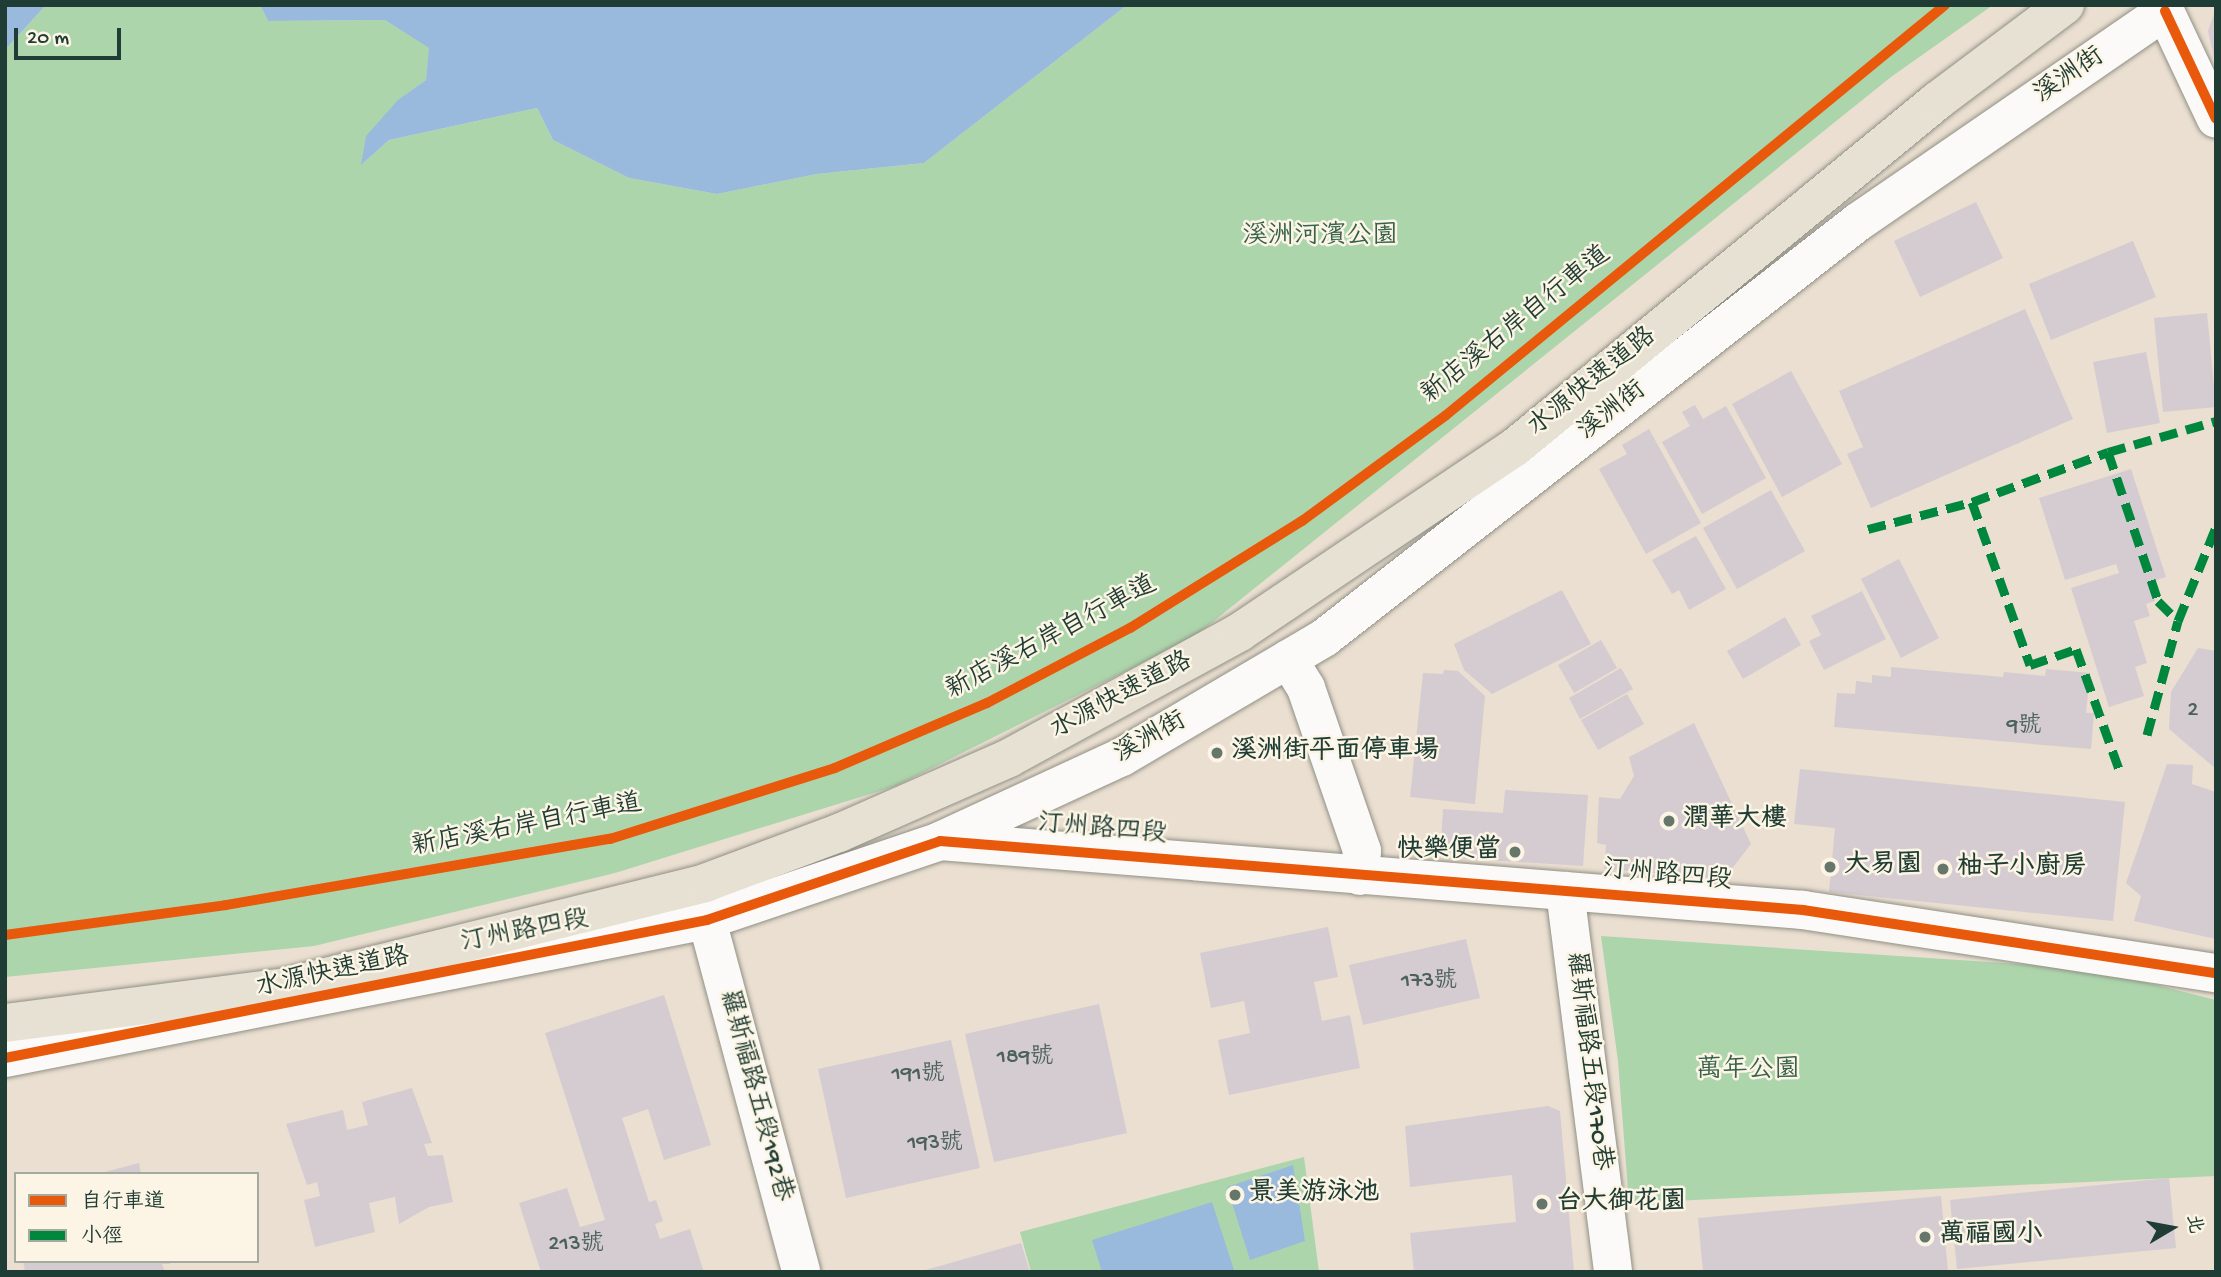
<!DOCTYPE html>
<html>
<head>
<meta charset="utf-8">
<style>
	body { margin:0 }
	#map { position:relative; width:2221px; height:1277px; overflow:hidden; background:#eadfd0; font-family:"Gochi Hand","LXGW WenKai TC",sans-serif }
	div>[style] { position:absolute }
	.green>* { inset:0; background:#add5ac }
	.water>* { inset:0; background:#99badd }
	.building>* { inset:0; background:#d5ccd1 }
	.roads { filter:drop-shadow(0 0 2px #909086) drop-shadow(0 0 2px #909086) }
	.minor>* { height:38px; margin:-19px; padding:0 19px; transform-origin:19px; border-radius:19px; background:#fcfaf8 }
	.highway>* { height:38px; margin:-19px; padding:0 19px; transform-origin:19px; border-radius:19px; background:#e7e1d3 }
	.quiet>* { height:9px; margin-top:-4.5px; transform-origin:0; background:repeating-linear-gradient(90deg,#00873e 0 18px,transparent 0 27px) }
	.cycleway>* { height:10px; margin:-5px; padding:0 5px; transform-origin:5px; border-radius:5px; background:#e8590c }
	.dots>* { width:19px; height:19px; translate:-50% -50%; box-sizing:border-box; border:4px solid #fcf5e5; border-radius:50% }
	span { translate:-50% -50%; white-space:nowrap; text-align:center; line-height:1.15; -webkit-text-stroke:5px #fcf5e5; paint-order:stroke }
	.number-label { font-size:23px; color:#4c615b }
	.number-label span { -webkit-text-stroke-width:0 }
	.street-label { font-size:26px; color:#1f3d34 }
	.park-label { font-size:26px; color:#36614a }
	.poi-label { font-size:26px; color:#1f3d34; font-weight:700 }
	.left { translate:0 -50%; text-align:left }
	.right { translate:-100% -50%; text-align:right }
	.frame { position:absolute; inset:0; border:7px solid #1f3d34; pointer-events:none }
	.legend { position:absolute; left:14px; top:1172px; width:245px; height:91px; box-sizing:border-box; background:#fcf5e5; border:2px solid #a4ab9e; margin:0; padding:9px 12px; list-style:none; font-size:21px; color:#1f3d34 }
	.legend li { display:flex; align-items:center; gap:14px; height:35px }
	.legend b { width:35px; border:2px solid #a4ab9e }
	.north { position:absolute; left:2137px; top:1193px; width:70px; height:70px; -webkit-text-stroke:5px #fcf5e5; paint-order:stroke; rotate:80deg; font-size:19px; font-weight:700; line-height:28px; text-align:center; color:#1f3d34 }
	.north::after { content:''; display:block; margin:auto; width:24px; height:32px; background:#1f3d34; clip-path:polygon(50% 0,100% 100%,50% 72%,0 100%) }
	.scale { position:absolute; left:14px; top:28px; width:107px; height:32px; box-sizing:border-box; border:4px solid #1f3d34; border-top:0; padding-left:9px; font-size:21px; line-height:24px; white-space:nowrap; color:#1f3d34; -webkit-text-stroke:5px #fcf5e5; paint-order:stroke }
</style>
</head>
<body>
<div id="map">
	<div class="green">
		<div style="clip-path:polygon(46px 5px,260px 5px,268px 21px,385px 20px,430px 48px,426px 80px,399px 100px,362px 164px,389px 140px,537px 108px,553px 140px,629px 178px,717px 194px,817px 174px,924px 163px,1127px 5px,1993px 5px,1891px 77px,1194px 637px,896px 786px,615px 873px,314px 946px,5px 977px,5px 50px)"></div>
		<div style="clip-path:polygon(1601px 936px,2092px 969px,2216px 1000px,2216px 1176px,1629px 1203px,1618px 1061px)"></div>
		<div style="clip-path:polygon(1304px 1157px,1319px 1272px,1031px 1272px,1020px 1232px)"></div>
	</div>
	<div class="water">
		<div style="clip-path:polygon(5px 5px,46px 5px,5px 50px)"></div>
		<div style="clip-path:polygon(260px 5px,1127px 5px,924px 163px,817px 174px,717px 194px,629px 178px,553px 140px,537px 108px,389px 140px,361px 165px,366px 136px,398px 100px,426px 80px,429px 48px,385px 20px,268px 21px)"></div>
		<div style="clip-path:polygon(1293px 1165px,1305px 1241px,1250px 1260px,1227px 1187px)"></div>
		<div style="clip-path:polygon(1212px 1202px,1234px 1270px,1102px 1272px,1092px 1240px)"></div>
	</div>
	<div class="building">
		<div style="clip-path:polygon(2216px 8px,2216px 67px,2208px 31px)"></div>
		<div style="clip-path:polygon(1976px 202px,2003px 258px,1920px 297px,1894px 241px)"></div>
		<div style="clip-path:polygon(2133px 241px,2156px 297px,2051px 340px,2029px 284px)"></div>
		<div style="clip-path:polygon(2025px 309px,2073px 419px,1871px 508px,1847px 454px,1863px 447px,1839px 391px)"></div>
		<div style="clip-path:polygon(2207px 313px,2216px 407px,2163px 412px,2154px 318px)"></div>
		<div style="clip-path:polygon(2146px 352px,2160px 423px,2107px 433px,2093px 362px)"></div>
		<div style="clip-path:polygon(1791px 371px,1842px 464px,1782px 497px,1732px 404px)"></div>
		<div style="clip-path:polygon(1695px 405px,1703px 419px,1726px 406px,1766px 478px,1702px 514px,1662px 442px,1690px 426px,1682px 412px)"></div>
		<div style="clip-path:polygon(1649px 429px,1701px 523px,1646px 554px,1599px 469px,1627px 454px,1622px 445px)"></div>
		<div style="clip-path:polygon(2131px 469px,2166px 577px,2150px 582px,2155px 601px,2146px 604px,2150px 616px,2134px 621px,2147px 663px,2135px 667px,2144px 696px,2109px 707px,2071px 588px,2119px 573px,2116px 564px,2065px 580px,2039px 498px)"></div>
		<div style="clip-path:polygon(1771px 490px,1805px 551px,1737px 589px,1703px 528px)"></div>
		<div style="clip-path:polygon(1696px 536px,1726px 589px,1689px 610px,1679px 590px,1672px 594px,1652px 560px)"></div>
		<div style="clip-path:polygon(1899px 559px,1939px 638px,1901px 658px,1861px 579px)"></div>
		<div style="clip-path:polygon(1562px 590px,1591px 644px,1492px 694px,1464px 670px,1454px 644px)"></div>
		<div style="clip-path:polygon(1862px 591px,1886px 639px,1824px 670px,1809px 641px,1821px 635px,1811px 616px)"></div>
		<div style="clip-path:polygon(1785px 617px,1801px 645px,1743px 679px,1727px 651px)"></div>
		<div style="clip-path:polygon(1601px 640px,1617px 668px,1574px 693px,1558px 665px)"></div>
		<div style="clip-path:polygon(2198px 648px,2216px 651px,2216px 769px,2169px 729px,2171px 692px)"></div>
		<div style="clip-path:polygon(1891px 667px,2003px 677px,2004px 672px,2045px 676px,2046px 669px,2090px 673px,2086px 713px,2094px 713px,2091px 749px,1834px 727px,1837px 693px,1855px 694px,1856px 681px,1872px 683px,1872px 675px,1891px 677px)"></div>
		<div style="clip-path:polygon(1621px 668px,1633px 689px,1580px 719px,1569px 698px)"></div>
		<div style="clip-path:polygon(1444px 670px,1458px 671px,1485px 696px,1475px 804px,1410px 797px,1423px 673px,1443px 674px)"></div>
		<div style="clip-path:polygon(1627px 694px,1644px 724px,1598px 750px,1581px 720px)"></div>
		<div style="clip-path:polygon(1694px 723px,1751px 844px,1724px 879px,1604px 869px,1606px 845px,1597px 843px,1599px 797px,1620px 799px,1634px 776px,1629px 757px)"></div>
		<div style="clip-path:polygon(2167px 764px,2193px 765px,2192px 784px,2216px 792px,2216px 939px,2134px 921px,2141px 896px,2126px 883px)"></div>
		<div style="clip-path:polygon(1800px 769px,2125px 802px,2113px 921px,1829px 892px,1835px 828px,1794px 824px)"></div>
		<div style="clip-path:polygon(1505px 790px,1588px 795px,1583px 866px,1440px 857px,1443px 809px,1503px 813px)"></div>
		<div style="clip-path:polygon(1328px 927px,1338px 977px,1314px 982px,1322px 1021px,1350px 1015px,1360px 1068px,1229px 1095px,1218px 1040px,1250px 1033px,1244px 1001px,1211px 1008px,1200px 953px)"></div>
		<div style="clip-path:polygon(1466px 939px,1480px 998px,1363px 1025px,1349px 965px)"></div>
		<div style="clip-path:polygon(664px 995px,711px 1145px,664px 1160px,648px 1109px,622px 1118px,649px 1202px,656px 1200px,663px 1221px,655px 1224px,660px 1239px,690px 1229px,704px 1272px,541px 1272px,519px 1203px,567px 1188px,580px 1227px,605px 1220px,545px 1033px)"></div>
		<div style="clip-path:polygon(1099px 1004px,1127px 1133px,994px 1162px,965px 1034px)"></div>
		<div style="clip-path:polygon(951px 1040px,980px 1168px,846px 1198px,818px 1069px)"></div>
		<div style="clip-path:polygon(412px 1088px,432px 1143px,424px 1144px,428px 1156px,443px 1155px,453px 1202px,429px 1207px,399px 1224px,395px 1197px,369px 1203px,375px 1232px,315px 1247px,304px 1200px,320px 1196px,317px 1182px,307px 1185px,286px 1124px,343px 1110px,347px 1130px,368px 1125px,362px 1102px)"></div>
		<div style="clip-path:polygon(1548px 1106px,1560px 1111px,1574px 1272px,1414px 1272px,1410px 1233px,1516px 1222px,1512px 1175px,1410px 1187px,1405px 1126px)"></div>
		<div style="clip-path:polygon(139px 1163px,141px 1174px,101px 1174px,101px 1173px)"></div>
		<div style="clip-path:polygon(2169px 1178px,2176px 1248px,1957px 1269px,1950px 1200px)"></div>
		<div style="clip-path:polygon(1941px 1196px,1948px 1271px,1703px 1272px,1698px 1218px)"></div>
		<div style="clip-path:polygon(1021px 1243px,1030px 1272px,922px 1272px,922px 1271px)"></div>
		<div style="clip-path:polygon(23px 1261px,169px 1261px,170px 1264px,162px 1264px,165px 1272px,25px 1272px)"></div>
	</div>
	<div class="roads">
		<div class="minor">
			<div style="left:1288px;top:659px;width:34px;rotate:58deg"></div>
			<div style="left:1306px;top:688px;width:172px;rotate:71deg"></div>
			<div style="left:1362px;top:851px;width:25px;rotate:95deg"></div>
			<div style="left:942px;top:840px;width:198px;rotate:-24.8deg"></div>
			<div style="left:1122px;top:757px;width:234px;rotate:-30.5deg"></div>
			<div style="left:1324px;top:638px;width:677px;rotate:-37.92deg"></div>
			<div style="left:1858px;top:222px;width:373px;rotate:-34.5deg"></div>
			<div style="left:2165px;top:11px;width:119px;rotate:64.7deg"></div>
			<div style="left:1565px;top:891px;width:384px;rotate:82.8deg"></div>
			<div style="left:707px;top:920px;width:364px;rotate:75deg"></div>
			<div style="left:5px;top:1058px;width:715px;rotate:-11.12deg"></div>
			<div style="left:707px;top:920px;width:246px;rotate:-18.7deg"></div>
			<div style="left:940px;top:841px;width:866px;rotate:4.57deg"></div>
			<div style="left:1803px;top:910px;width:418px;rotate:8.7deg"></div>
		</div>
		<div class="highway">
			<div style="left:5px;top:1023px;width:283px;rotate:-7.3deg"></div>
			<div style="left:286px;top:987px;width:432px;rotate:-13.9deg"></div>
			<div style="left:705px;top:883px;width:143px;rotate:-20.5deg"></div>
			<div style="left:839px;top:833px;width:186px;rotate:-23.8deg"></div>
			<div style="left:1009px;top:758px;width:263px;rotate:-28.6deg"></div>
			<div style="left:1240px;top:632px;width:330px;rotate:-33.9deg"></div>
			<div style="left:1514px;top:448px;width:547px;rotate:-39.36deg"></div>
			<div style="left:1937px;top:101px;width:160px;rotate:-36.9deg"></div>
		</div>
	</div>
	<div class="quiet">
		<div style="left:2108px;top:452px;width:157px;rotate:71.4deg"></div>
		<div style="left:2158px;top:601px;width:28px;rotate:45deg"></div>
		<div style="left:1972px;top:502px;width:173px;rotate:70.4deg"></div>
		<div style="left:2030px;top:665px;width:49px;rotate:-19.2deg"></div>
		<div style="left:2076px;top:649px;width:127px;rotate:70.3deg"></div>
		<div style="left:1868px;top:529px;width:107px;rotate:-14.6deg"></div>
		<div style="left:1972px;top:502px;width:145px;rotate:-20.2deg"></div>
		<div style="left:2108px;top:452px;width:112px;rotate:-16deg"></div>
		<div style="left:2147px;top:735px;width:118px;rotate:-74.8deg"></div>
		<div style="left:2178px;top:621px;width:101px;rotate:-68deg"></div>
	</div>
	<div class="cycleway">
		<div style="left:2165px;top:11px;width:119px;rotate:64.7deg"></div>
		<div style="left:5px;top:935px;width:223px;rotate:-7.7deg"></div>
		<div style="left:226px;top:905px;width:390px;rotate:-9.8deg"></div>
		<div style="left:610px;top:839px;width:236px;rotate:-17.5deg"></div>
		<div style="left:835px;top:768px;width:165px;rotate:-23.2deg"></div>
		<div style="left:987px;top:703px;width:161px;rotate:-27.7deg"></div>
		<div style="left:1130px;top:628px;width:203px;rotate:-31.9deg"></div>
		<div style="left:1302px;top:521px;width:177px;rotate:-36.3deg"></div>
		<div style="left:1445px;top:416px;width:647px;rotate:-39.42deg"></div>
		<div style="left:5px;top:1058px;width:715px;rotate:-11.12deg"></div>
		<div style="left:707px;top:920px;width:246px;rotate:-18.7deg"></div>
		<div style="left:940px;top:841px;width:866px;rotate:4.57deg"></div>
		<div style="left:1803px;top:910px;width:418px;rotate:8.7deg"></div>
	</div>
	<div class="dots">
		<div style="left:1217px;top:753px;background:#66766b"></div>
		<div style="left:1669px;top:821px;background:#66766b"></div>
		<div style="left:1515px;top:852px;background:#66766b"></div>
		<div style="left:1830px;top:867px;background:#66766b"></div>
		<div style="left:1943px;top:869px;background:#66766b"></div>
		<div style="left:1235px;top:1195px;background:#66766b"></div>
		<div style="left:1542px;top:1204px;background:#66766b"></div>
		<div style="left:1925px;top:1237px;background:#66766b"></div>
	</div>
	<div class="number-label">
		<span style="left:2193px;top:711px">2</span>
		<span style="left:2024px;top:727px">9號</span>
		<span style="left:1429px;top:982px">173號</span>
		<span style="left:1025px;top:1058px">189號</span>
		<span style="left:918px;top:1075px">191號</span>
		<span style="left:935px;top:1144px">193號</span>
		<span style="left:576px;top:1245px">213號</span>
	</div>
	<div class="street-label">
		<span style="left:2070px;top:77px;rotate:-34deg">溪洲街</span>
		<span style="left:1517px;top:326px;rotate:-39deg">新店溪右岸自行車道</span>
		<span style="left:1593px;top:383px;rotate:-39deg">水源快速道路</span>
		<span style="left:1613px;top:412px;rotate:-38deg">溪洲街</span>
		<span style="left:1052px;top:639px;rotate:-28deg">新店溪右岸自行車道</span>
		<span style="left:1122px;top:697px;rotate:-28deg">水源快速道路</span>
		<span style="left:1151px;top:739px;rotate:-29deg">溪洲街</span>
		<span style="left:527px;top:827px;rotate:-11deg">新店溪右岸自行車道</span>
		<span style="left:1102px;top:831px;rotate:5deg">汀州路四段</span>
		<span style="left:1667px;top:877px;rotate:5deg">汀州路四段</span>
		<span style="left:525px;top:933px;rotate:-11deg">汀州路四段</span>
		<span style="left:333px;top:974px;rotate:-12deg">水源快速道路</span>
		<span style="left:1587px;top:1061px;rotate:83deg">羅斯福路五段170巷</span>
		<span style="left:754px;top:1096px;rotate:75deg">羅斯福路五段192巷</span>
	</div>
	<div class="park-label">
		<span style="left:1320px;top:238px">溪洲河濱公園</span>
		<span style="left:1748px;top:1072px">萬年公園</span>
	</div>
	<div class="poi-label">
		<span class="left" style="left:1231px;top:753px">溪洲街平面停車場</span>
		<span class="left" style="left:1683px;top:821px">潤華大樓</span>
		<span class="right" style="left:1501px;top:852px">快樂便當</span>
		<span class="left" style="left:1844px;top:867px">大易園</span>
		<span class="left" style="left:1957px;top:869px">柚子小廚房</span>
		<span class="left" style="left:1249px;top:1195px">景美游泳池</span>
		<span class="left" style="left:1556px;top:1204px">台大御花園</span>
		<span class="left" style="left:1939px;top:1237px">萬福國小</span>
	</div>
	<div class="frame"></div>
	<ul class="legend">
	<li><b style="height:9px;background:#e8590c"></b>自行車道</li>
	<li><b style="height:9px;background:#00873e"></b>小徑</li>
	</ul>
	<div class="north">北</div>
	<div class="scale">20 m</div>
</div>
</body>
</html>
